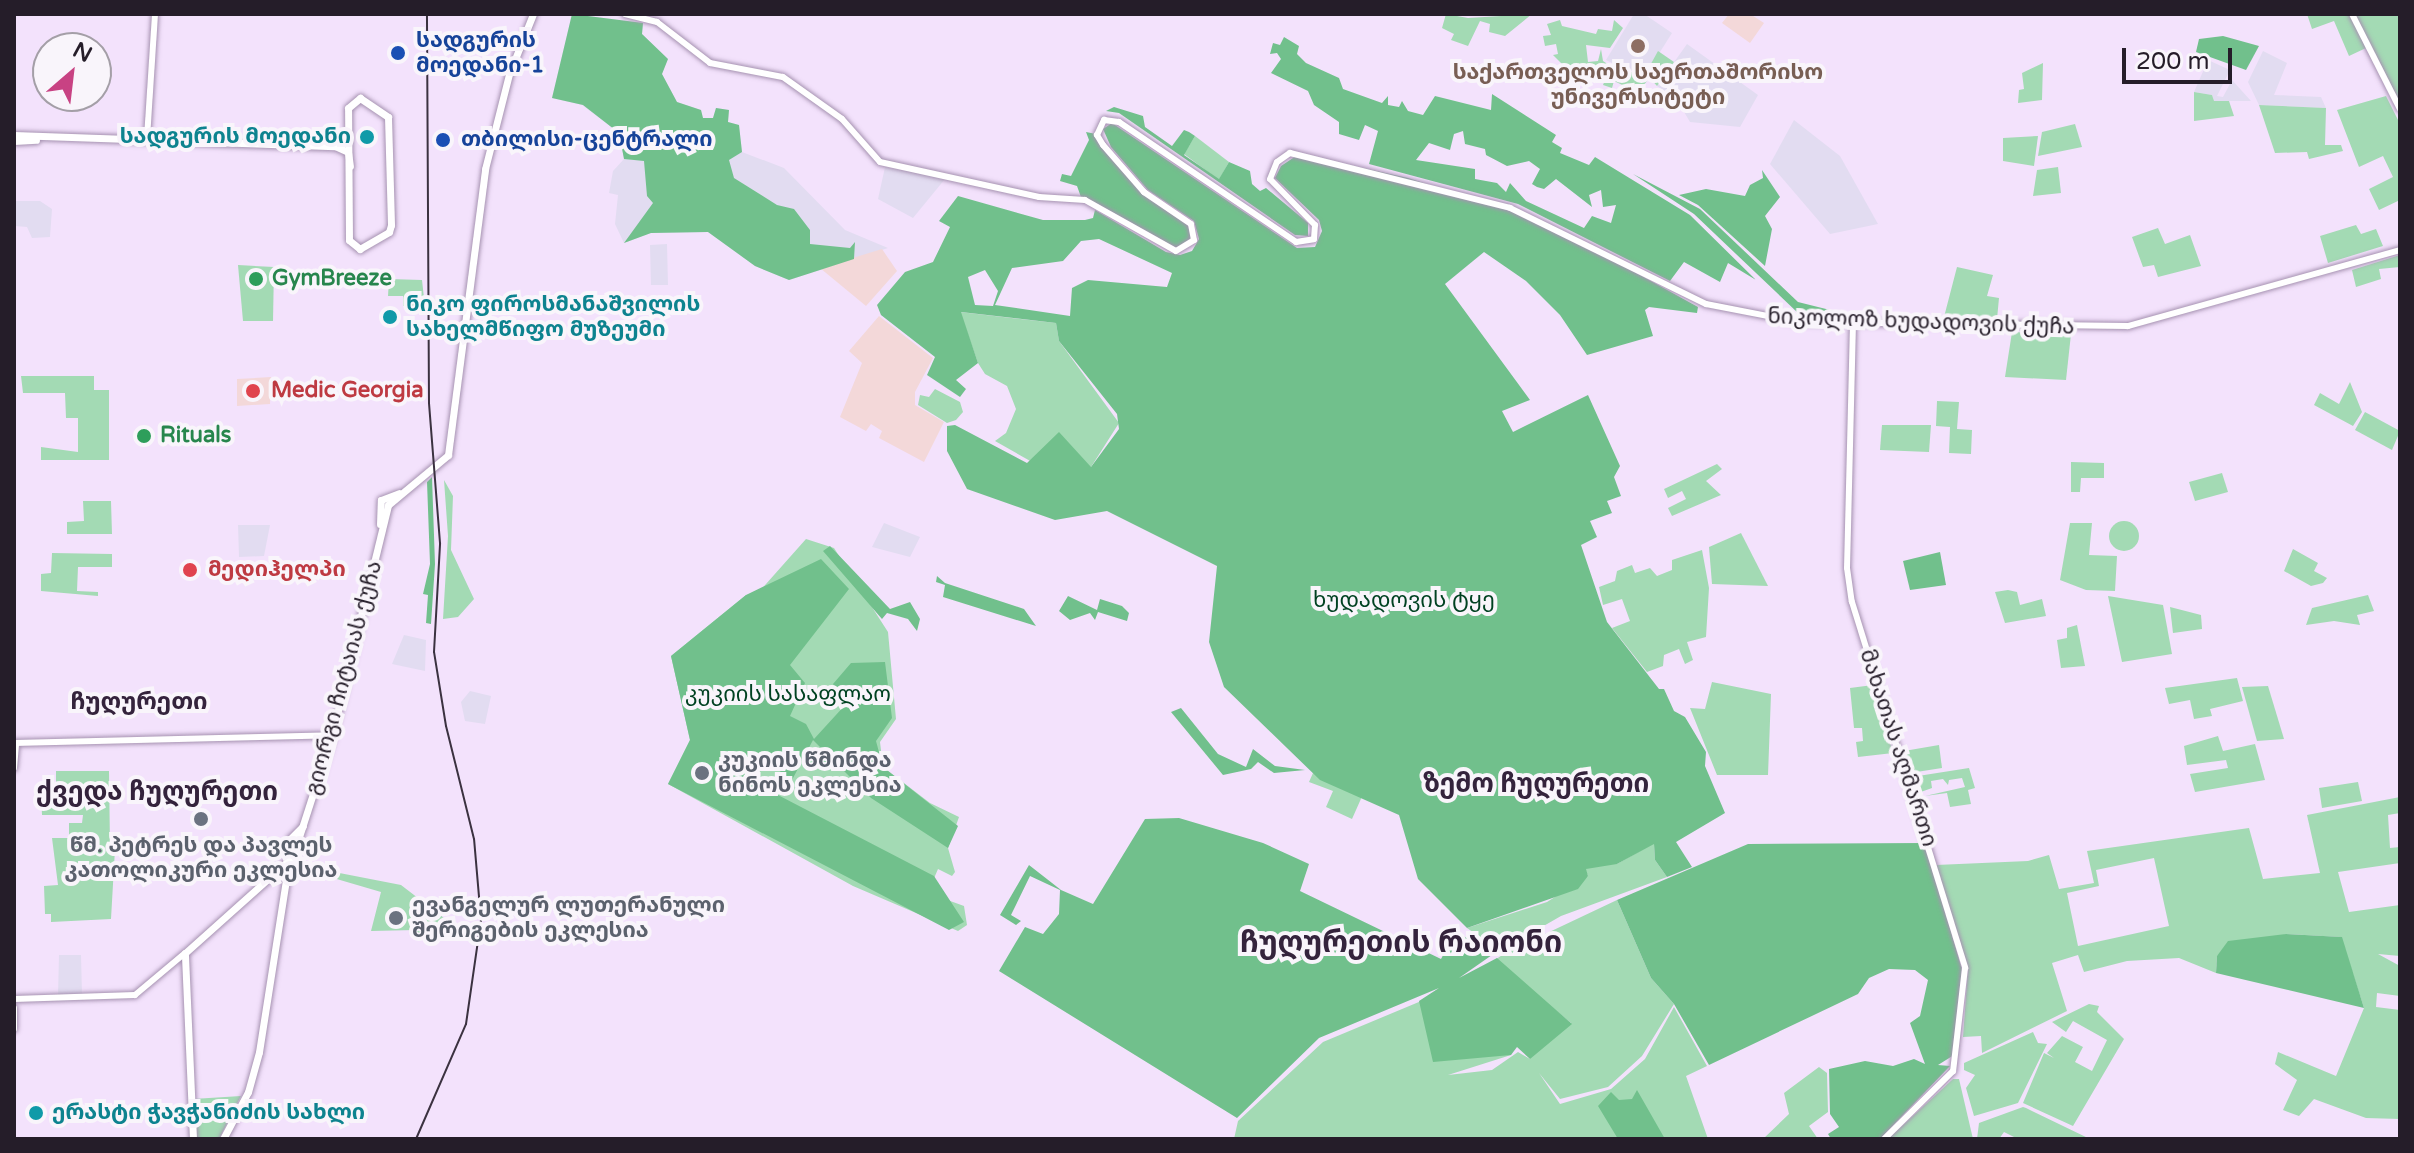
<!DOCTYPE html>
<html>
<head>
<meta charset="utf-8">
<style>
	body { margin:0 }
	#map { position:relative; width:2414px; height:1153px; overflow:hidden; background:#f3e2fc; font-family:"Varela Round","Noto Sans Georgian",sans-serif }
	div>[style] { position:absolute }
	.education>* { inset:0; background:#e2dcf1 }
	.medical>* { inset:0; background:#f3d8d9 }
	.green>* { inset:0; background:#a3dab4 }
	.round { border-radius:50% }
	.forest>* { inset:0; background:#71c08c }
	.roads { filter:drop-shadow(0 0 2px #a692b1) drop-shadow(0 0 2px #a692b1) }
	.secondary>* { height:6px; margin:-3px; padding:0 3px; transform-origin:3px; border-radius:3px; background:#fff }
	.primary>* { height:7px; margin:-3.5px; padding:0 3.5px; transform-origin:3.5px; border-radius:3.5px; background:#fff }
	.rail>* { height:2px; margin:-1px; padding:0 1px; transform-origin:1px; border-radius:1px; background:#3b3240 }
	.dots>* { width:22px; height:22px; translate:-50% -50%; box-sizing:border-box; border:4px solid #f9f5fb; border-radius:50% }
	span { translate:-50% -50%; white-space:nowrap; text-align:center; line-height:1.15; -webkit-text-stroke:8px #f9f5fb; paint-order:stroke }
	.transit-label { font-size:22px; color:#164399; font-weight:700 }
	.left { translate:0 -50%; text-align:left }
	.education-label { font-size:22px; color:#785e54; font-weight:700 }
	.culture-label { font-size:22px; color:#0d838f; font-weight:700 }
	.right { translate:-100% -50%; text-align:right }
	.leisure-label { font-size:22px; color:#27864d; font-weight:700 }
	.street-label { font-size:22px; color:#251d29 }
	.health-label { font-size:22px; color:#be3a42; font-weight:700 }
	.park-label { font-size:22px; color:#014222 }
	.worship-label { font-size:22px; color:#5b616d; font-weight:700 }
	.neighbourhood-label { font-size:24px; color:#34233c; font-weight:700 }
	.quarter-label { font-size:26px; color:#34233c; font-weight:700 }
	.district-label { font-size:30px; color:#34233c; font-weight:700 }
	.frame { position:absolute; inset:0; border:16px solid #251d29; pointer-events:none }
	.north { position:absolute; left:32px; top:32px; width:80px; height:80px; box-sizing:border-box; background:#f9f5fb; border:2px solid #a49fa7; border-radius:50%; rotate:28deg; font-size:22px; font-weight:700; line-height:32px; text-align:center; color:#251d29 }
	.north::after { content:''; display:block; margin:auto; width:28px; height:36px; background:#c84283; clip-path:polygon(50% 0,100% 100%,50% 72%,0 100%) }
	.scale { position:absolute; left:2122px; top:48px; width:110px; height:36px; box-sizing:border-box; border:4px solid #251d29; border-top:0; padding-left:10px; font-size:24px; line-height:28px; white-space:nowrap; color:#251d29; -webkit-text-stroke:6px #f9f5fb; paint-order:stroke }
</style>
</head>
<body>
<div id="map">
	<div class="education">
		<div style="clip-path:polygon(572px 14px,643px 23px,642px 34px,668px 59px,662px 74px,677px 102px,701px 110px,703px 119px,713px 118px,716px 108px,729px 110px,728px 122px,739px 125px,742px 152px,784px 168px,845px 230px,888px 248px,789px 280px,755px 266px,708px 232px,651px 233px,624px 243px,615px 224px,618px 195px,609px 193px,613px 171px,624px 159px,619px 133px,582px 105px,552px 98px)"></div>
		<div style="clip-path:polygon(1634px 14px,1644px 14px,1672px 33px,1648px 71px,1628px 71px,1606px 60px)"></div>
		<div style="clip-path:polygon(1687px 44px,1758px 95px,1740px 127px,1690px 122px,1677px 100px,1657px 86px)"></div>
		<div style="clip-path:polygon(2263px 51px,2287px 63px,2274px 95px,2321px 97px,2326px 108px,2259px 105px,2248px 82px)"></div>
		<div style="clip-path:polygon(2208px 60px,2230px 70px,2217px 96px,2223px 97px,2232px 80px,2251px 101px,2213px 101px,2212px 95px,2194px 92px)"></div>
		<div style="clip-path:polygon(1794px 120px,1840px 156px,1878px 224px,1830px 234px,1770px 164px)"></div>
		<div style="clip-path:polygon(885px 167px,933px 176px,945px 179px,913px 218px,878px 199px)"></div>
		<div style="clip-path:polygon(14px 201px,40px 201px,52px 209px,50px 237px,32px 238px,27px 227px,15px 226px)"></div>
		<div style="clip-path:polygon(667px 244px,668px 285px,651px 285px,650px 245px)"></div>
		<div style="clip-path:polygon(884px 523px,920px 537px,910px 557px,872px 547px)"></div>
		<div style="clip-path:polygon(238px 525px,270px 525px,264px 556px,239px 557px)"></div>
		<div style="clip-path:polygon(404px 635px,426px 640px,425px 671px,392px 664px)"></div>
		<div style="clip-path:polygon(470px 691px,491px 696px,485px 724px,465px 721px,461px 702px)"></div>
		<div style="clip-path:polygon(59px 955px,81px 955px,82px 995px,58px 996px)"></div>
	</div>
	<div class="medical">
		<div style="clip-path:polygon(1729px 14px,1750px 14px,1764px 23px,1750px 43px,1722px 23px)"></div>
		<div style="clip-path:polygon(882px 249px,897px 271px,866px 306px,820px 268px)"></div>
		<div style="clip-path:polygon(879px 316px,933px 358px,915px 392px,915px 405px,944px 422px,924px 462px,879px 438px,882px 431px,871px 424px,866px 431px,840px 417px,862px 363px,849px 351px)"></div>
		<div style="clip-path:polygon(271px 377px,270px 404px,237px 406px,237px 379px)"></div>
	</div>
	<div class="green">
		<div style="clip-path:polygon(1446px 14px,1468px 18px,1532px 14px,1505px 36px,1489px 32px,1490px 24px,1480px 21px,1468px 46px,1451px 40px,1454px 34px,1442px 28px)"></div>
		<div style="clip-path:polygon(2307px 14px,2351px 14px,2366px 48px,2349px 56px,2334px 21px,2312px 29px)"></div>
		<div style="clip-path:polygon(2355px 14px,2400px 14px,2400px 102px,2360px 24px)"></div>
		<div style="clip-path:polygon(1560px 20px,1562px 26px,1596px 34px,1598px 29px,1612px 31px,1614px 20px,1623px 28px,1610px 48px,1586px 45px,1588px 62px,1598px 61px,1601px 49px,1603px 61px,1621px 73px,1647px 71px,1658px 51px,1674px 62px,1657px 86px,1650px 78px,1637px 92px,1614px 81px,1612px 88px,1603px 85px,1607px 75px,1595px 70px,1585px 70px,1579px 85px,1565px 78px,1569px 71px,1553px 55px,1558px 54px,1556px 44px,1545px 46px,1543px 36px,1551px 35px,1547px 24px)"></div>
		<div style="clip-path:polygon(2043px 63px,2042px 100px,2018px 103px,2019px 90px,2024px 89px,2022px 73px)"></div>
		<div style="clip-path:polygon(2194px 92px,2212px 95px,2214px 101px,2229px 101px,2234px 116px,2194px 121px)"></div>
		<div style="clip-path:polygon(2386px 96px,2400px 124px,2400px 200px,2379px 210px,2369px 189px,2393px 177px,2383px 156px,2359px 167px,2337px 110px)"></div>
		<div style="clip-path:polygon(2259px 105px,2326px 108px,2325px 145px,2341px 145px,2343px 151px,2309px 159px,2307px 152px,2275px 153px)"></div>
		<div style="clip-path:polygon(2075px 124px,2082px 147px,2038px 156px,2042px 132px)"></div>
		<div style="clip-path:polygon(1195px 136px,1229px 162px,1219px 180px,1184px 154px)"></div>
		<div style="clip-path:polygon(2038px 136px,2034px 166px,2003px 161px,2003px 138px)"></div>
		<div style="clip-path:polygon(2058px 167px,2061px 193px,2033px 196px,2037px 170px)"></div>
		<div style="clip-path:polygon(2356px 225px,2361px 234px,2376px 229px,2383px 246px,2328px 263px,2320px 236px)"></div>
		<div style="clip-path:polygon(2158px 228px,2165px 244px,2190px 235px,2201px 266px,2158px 277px,2154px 265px,2143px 267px,2132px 237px)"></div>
		<div style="clip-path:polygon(2400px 255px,2400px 267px,2379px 269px,2381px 279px,2356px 287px,2352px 270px)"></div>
		<div style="clip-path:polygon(238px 265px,274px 267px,273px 321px,243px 321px)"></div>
		<div style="clip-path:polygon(1957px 267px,1993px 275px,1987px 296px,1999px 298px,1997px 319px,1944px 317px)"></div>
		<div style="clip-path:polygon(389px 279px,422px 280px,425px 307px,403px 306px,403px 296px,388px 296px)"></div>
		<div style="clip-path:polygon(960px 312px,1056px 323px,1059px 341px,1119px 423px,1091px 467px,1032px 462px,995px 441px,1006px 433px,1016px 409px,1007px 386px,985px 374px,978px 363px)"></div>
		<div style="clip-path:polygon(2012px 332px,2071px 334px,2066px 380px,2005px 377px)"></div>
		<div style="clip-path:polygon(21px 376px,94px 376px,94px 390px,109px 390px,109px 460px,41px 460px,41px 447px,78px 452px,78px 418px,66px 418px,65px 393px,23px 393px)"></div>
		<div style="clip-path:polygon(2350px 382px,2362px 412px,2353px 426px,2314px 405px,2320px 393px,2339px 404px)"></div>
		<div style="clip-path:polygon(935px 389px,960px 402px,963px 412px,956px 420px,947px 423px,918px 405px,920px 395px,929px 397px)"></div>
		<div style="clip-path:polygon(1937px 401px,1959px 402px,1957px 429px,1972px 430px,1971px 454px,1949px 453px,1950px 427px,1936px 426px)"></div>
		<div style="clip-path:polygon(2365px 412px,2400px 431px,2392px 450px,2355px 430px)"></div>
		<div style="clip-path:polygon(1882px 425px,1931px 425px,1929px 452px,1880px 450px)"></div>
		<div style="clip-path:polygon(2071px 462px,2104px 463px,2104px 478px,2081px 478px,2080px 492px,2071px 492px)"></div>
		<div style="clip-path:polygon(1717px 464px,1722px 469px,1706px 481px,1721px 495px,1672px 516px,1668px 508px,1686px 499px,1682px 491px,1668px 498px,1664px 489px)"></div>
		<div style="clip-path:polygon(2222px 473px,2228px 492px,2195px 501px,2189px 482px)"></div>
		<div style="clip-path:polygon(444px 480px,453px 496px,451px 550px,474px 599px,458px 617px,443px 619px,448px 536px)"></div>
		<div style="clip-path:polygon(83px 501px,111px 501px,112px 534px,67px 534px,67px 522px,84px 521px)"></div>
		<div class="round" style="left:2109px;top:521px;width:30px;height:30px"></div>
		<div style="clip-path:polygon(2070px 523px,2092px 523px,2089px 555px,2117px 556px,2115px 591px,2086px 590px,2060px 580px)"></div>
		<div style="clip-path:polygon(1741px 533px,1768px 586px,1712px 584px,1709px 547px)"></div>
		<div style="clip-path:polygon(806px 539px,834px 548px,888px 632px,896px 719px,880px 742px,883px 767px,930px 803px,959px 817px,948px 848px,955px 872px,952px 876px,938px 869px,932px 883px,942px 898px,964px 906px,967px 925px,958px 931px,853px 886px,668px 784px,690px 740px,671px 656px,746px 595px,757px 594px)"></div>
		<div style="clip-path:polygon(2293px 549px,2318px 563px,2314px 571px,2327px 578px,2323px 583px,2311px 586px,2284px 571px)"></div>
		<div style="clip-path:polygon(1702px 550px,1709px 588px,1706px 637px,1687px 642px,1693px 660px,1685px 664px,1679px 649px,1664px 655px,1663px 666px,1647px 672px,1612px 628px,1630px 621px,1622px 599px,1603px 605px,1599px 587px,1615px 581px,1617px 571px,1632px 565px,1635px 573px,1650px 568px,1657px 576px,1672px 570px,1672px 560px)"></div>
		<div style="clip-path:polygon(52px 553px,112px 554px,112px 567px,78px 567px,77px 591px,98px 592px,98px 596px,41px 591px,41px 574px,51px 573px)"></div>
		<div style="clip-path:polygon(2008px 590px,2017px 592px,2020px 605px,2042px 599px,2046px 616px,2005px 623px,1995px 592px)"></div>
		<div style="clip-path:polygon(2368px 595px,2374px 611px,2357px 615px,2360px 625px,2334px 621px,2306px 625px,2312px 608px)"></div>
		<div style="clip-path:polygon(2108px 596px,2163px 605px,2172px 654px,2122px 662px)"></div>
		<div style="clip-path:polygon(2170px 607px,2201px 615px,2202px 629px,2173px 633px)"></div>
		<div style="clip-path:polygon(2077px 625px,2085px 666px,2061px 668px,2057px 640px,2067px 638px,2067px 628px)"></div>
		<div style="clip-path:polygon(2237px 678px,2243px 701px,2210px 709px,2212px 716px,2194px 719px,2190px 700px,2169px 704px,2165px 688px)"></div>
		<div style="clip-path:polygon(1712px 682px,1771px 694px,1768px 775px,1717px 775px,1690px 708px,1705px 709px)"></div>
		<div style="clip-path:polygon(1873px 685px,1893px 753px,1858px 757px,1856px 742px,1863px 741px,1862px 728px,1854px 728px,1850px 688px)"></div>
		<div style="clip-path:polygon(2268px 686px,2284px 739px,2257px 741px,2242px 687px)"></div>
		<div style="clip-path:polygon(2218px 736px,2223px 751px,2255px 744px,2265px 780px,2195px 792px,2190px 774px,2228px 768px,2226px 760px,2187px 765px,2184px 746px)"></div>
		<div style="clip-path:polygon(1939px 745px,1942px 768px,1910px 773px,1904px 751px)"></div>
		<div style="clip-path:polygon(1969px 768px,1975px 788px,1968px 790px,1971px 804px,1950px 807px,1947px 793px,1925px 796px,1965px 787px,1962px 778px,1949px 780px,1948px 785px,1943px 779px,1931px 781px,1932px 788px,1918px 793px,1918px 776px)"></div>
		<div style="clip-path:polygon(56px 771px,109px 771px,110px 848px,115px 849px,111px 919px,51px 922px,51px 914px,45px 914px,44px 886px,58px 885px,52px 838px,69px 838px,69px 823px,82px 823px,83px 815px,42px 815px,41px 796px,56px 795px)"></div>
		<div style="clip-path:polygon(1313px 773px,1364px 792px,1352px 819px,1326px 807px,1333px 791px,1309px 782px)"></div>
		<div style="clip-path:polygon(2358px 782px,2362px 801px,2322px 808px,2319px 788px)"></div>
		<div style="clip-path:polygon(evenodd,2400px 797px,2400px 813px,2388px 815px,2390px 848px,2400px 847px,2400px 863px,2338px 872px,2349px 912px,2400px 905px,2400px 956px,2378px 954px,2400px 966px,2400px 996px,2377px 993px,2376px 1007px,2400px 1010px,2400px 1119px,2366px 1118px,2314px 1099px,2299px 1116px,2283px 1110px,2297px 1080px,2275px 1064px,2278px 1052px,2336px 1076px,2364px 1008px,2341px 937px,2287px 934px,2217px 956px,2216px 973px,2179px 958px,2127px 961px,2084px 972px,2078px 955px,2052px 963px,2067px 1011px,1982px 1053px,1981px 1036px,1963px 1037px,1968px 968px,1936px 865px,2028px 861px,2049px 855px,2059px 889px,2094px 883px,2087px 851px,2249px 828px,2263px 879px,2320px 873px,2307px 815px,2400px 797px,2154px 858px,2169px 926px,2078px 946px,2067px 893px,2099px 886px,2096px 870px,2154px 858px)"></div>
		<div style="clip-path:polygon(1654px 843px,1655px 860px,1667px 877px,1561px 916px,1500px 951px,1467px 928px,1547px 902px,1588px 876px,1585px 869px,1595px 863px,1617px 864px)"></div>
		<div style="clip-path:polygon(324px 870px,401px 885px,444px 918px,437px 930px,416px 935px,415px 930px,371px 931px,381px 892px,323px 875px)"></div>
		<div style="clip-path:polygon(evenodd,1617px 900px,1651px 978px,1674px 1004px,1642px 1056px,1608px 1087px,1560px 1099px,1539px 1073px,1560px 1104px,1611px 1089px,1645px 1059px,1674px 1007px,1707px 1066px,1686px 1076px,1708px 1139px,1234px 1139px,1238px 1121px,1323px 1042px,1450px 989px,1507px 952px,1617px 900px,1525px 985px,1571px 1023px,1541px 1024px,1530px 1059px,1518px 1052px,1492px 1070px,1448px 1075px,1511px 1055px,1525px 985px)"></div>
		<div style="clip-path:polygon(2089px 1004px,2099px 1006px,2097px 1012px,2124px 1039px,2073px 1126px,2023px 1103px,2044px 1053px,2054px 1058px,2047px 1053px,2062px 1036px,2083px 1047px,2075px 1062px,2092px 1071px,2107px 1040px,2073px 1021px,2066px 1032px,2052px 1022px)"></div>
		<div style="clip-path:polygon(2033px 1032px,2038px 1043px,2047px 1044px,2018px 1103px,1974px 1116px,1966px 1088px,1975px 1075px,1964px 1070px,1964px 1063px)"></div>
		<div style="clip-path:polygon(1819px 1067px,1827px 1073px,1828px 1112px,1809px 1126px,1818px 1139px,1763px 1139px,1789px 1114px,1784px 1093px)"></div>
		<div style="clip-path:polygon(1953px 1079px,1959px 1079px,1973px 1139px,1888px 1139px)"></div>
		<div style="clip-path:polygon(241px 1096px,220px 1137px,194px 1137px,193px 1099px)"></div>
		<div style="clip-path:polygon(2023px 1107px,2026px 1108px,2090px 1139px,2018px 1139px,2004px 1132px,1999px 1139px,1977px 1139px,1979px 1123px)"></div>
	</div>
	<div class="forest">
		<div style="clip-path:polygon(572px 14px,643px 23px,642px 34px,668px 59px,662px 74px,677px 102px,701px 110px,703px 118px,713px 118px,716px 108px,729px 110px,728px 122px,739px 125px,742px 152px,729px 160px,734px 178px,777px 205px,794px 209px,810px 230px,810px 244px,850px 248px,855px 242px,854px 259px,789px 280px,755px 266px,708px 232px,651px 233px,624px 243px,653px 203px,647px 196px,644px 161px,624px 159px,619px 133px,583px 105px,552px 98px)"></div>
		<div style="clip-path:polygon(2223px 36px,2259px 46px,2246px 70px,2196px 52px,2199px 39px)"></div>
		<div style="clip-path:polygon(evenodd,1284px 37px,1299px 46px,1297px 54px,1306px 63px,1339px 78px,1343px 89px,1382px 103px,1388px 96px,1388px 105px,1399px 107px,1402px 101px,1408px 111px,1423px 115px,1435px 96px,1491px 110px,1492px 94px,1556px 135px,1552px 142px,1562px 148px,1560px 153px,1589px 165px,1595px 157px,1690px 215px,1756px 280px,1728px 263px,1720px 282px,1684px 262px,1670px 281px,1518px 204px,1369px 164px,1378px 131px,1365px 125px,1359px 140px,1339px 134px,1339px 122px,1314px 105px,1308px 91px,1271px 73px,1281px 59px,1277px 53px,1270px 54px,1273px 43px,1280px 45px,1284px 37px,1463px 131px,1465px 144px,1485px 149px,1486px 155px,1507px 166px,1529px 161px,1540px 169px,1532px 184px,1537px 187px,1544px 189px,1556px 179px,1592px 207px,1589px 195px,1601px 190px,1603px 207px,1616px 205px,1611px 223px,1592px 216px,1584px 228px,1526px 201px,1510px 183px,1506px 192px,1497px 183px,1475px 179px,1475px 169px,1416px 160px,1429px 143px,1450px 150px,1454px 134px,1463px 131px)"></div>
		<div style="clip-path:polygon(1114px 107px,1143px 116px,1145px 127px,1172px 146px,1184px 130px,1189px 132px,1195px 136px,1184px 155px,1219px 179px,1229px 162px,1250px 171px,1252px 184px,1260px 191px,1266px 188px,1308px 223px,1308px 236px,1295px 235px,1119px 113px,1106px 111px)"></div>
		<div style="clip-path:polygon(evenodd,1112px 123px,1297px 248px,1315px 247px,1322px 231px,1319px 220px,1275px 178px,1281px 166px,1299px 154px,1408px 178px,1544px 222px,1698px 307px,1697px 313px,1649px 307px,1645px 310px,1653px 336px,1587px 355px,1560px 315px,1526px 281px,1484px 252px,1445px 284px,1530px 400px,1502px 411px,1513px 432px,1588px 395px,1620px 466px,1614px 477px,1621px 496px,1607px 501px,1612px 513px,1590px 521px,1597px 537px,1581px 545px,1607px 622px,1659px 689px,1664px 689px,1674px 711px,1685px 717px,1706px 752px,1705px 766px,1725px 813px,1676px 842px,1692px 867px,1667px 877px,1655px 860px,1654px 844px,1617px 864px,1586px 869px,1588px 876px,1578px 889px,1467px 928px,1418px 879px,1399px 815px,1320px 780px,1224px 687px,1209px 642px,1217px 566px,1107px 511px,1055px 520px,967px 489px,947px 451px,947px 426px,955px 425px,1027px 463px,1059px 432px,1091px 467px,1119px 429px,1117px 414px,1059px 341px,1056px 323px,961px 312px,978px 363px,956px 380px,966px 389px,960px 397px,927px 375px,935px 357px,881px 315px,877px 305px,905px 272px,933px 262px,950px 227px,939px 221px,958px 196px,1043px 220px,1085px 220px,1093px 218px,1095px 210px,1166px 252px,1180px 255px,1192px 251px,1199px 239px,1194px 221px,1148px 190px,1111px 147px,1103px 129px,1112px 123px,1099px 239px,1172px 273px,1167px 287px,1088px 280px,1072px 288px,1070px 316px,995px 305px,1012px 268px,1063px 261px,1081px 241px,1099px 239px,1112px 123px,985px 270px,998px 291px,993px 306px,975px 305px,968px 277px,985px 270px)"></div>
		<div style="clip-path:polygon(1086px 132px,1096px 134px,1144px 193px,1186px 219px,1194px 240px,1176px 251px,1082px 200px,1077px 186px,1060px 181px,1062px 174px,1071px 176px,1089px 140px)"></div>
		<div style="clip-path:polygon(1762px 170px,1780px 197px,1765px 216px,1772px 229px,1765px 266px,1698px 205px,1679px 195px,1706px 189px,1745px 196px,1750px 185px,1763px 178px)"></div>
		<div style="clip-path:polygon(1633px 174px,1700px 209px,1798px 302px,1842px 313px,1798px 313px,1694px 214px)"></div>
		<div style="clip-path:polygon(432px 477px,435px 564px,431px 624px,426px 623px,428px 595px,423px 594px,430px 564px,427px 482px)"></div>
		<div style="clip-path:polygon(830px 546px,890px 609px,910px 602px,920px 619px,917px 631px,908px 619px,887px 613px,882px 619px,823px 551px)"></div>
		<div style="clip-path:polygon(1940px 552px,1946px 585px,1910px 590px,1903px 561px)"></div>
		<div style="clip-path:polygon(821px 559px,849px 589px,790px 665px,805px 683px,790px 716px,806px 724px,814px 739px,846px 704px,833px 684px,851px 663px,885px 662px,892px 718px,876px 741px,883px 767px,958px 826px,948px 848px,871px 798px,813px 740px,792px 780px,763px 759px,751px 781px,934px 876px,964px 922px,949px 930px,668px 784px,690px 740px,671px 656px,746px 595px)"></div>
		<div style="clip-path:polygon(937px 576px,945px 583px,1024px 609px,1036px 626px,943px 597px,945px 585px,936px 582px)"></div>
		<div style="clip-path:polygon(1068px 596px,1097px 610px,1100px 599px,1122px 606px,1129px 613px,1127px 621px,1098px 612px,1095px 620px,1090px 613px,1070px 620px,1059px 611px)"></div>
		<div style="clip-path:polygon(1181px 708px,1218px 754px,1246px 767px,1253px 749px,1275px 766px,1305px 770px,1274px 773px,1258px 762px,1251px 769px,1223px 775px,1171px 712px)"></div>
		<div style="clip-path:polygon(1179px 818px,1263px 843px,1309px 864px,1300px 891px,1441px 959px,1456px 931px,1492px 955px,1459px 978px,1497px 958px,1572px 1024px,1530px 1059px,1517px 1047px,1511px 1055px,1433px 1062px,1419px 1001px,1439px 988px,1319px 1038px,1237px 1118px,999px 971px,1025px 927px,1043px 934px,1059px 914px,1060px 890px,1030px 876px,1011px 915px,1021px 921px,1016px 925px,1000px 915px,1029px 865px,1061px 890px,1093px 904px,1145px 819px)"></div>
		<div style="clip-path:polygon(1926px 843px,1962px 970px,1954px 1055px,1938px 1065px,1950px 1066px,1880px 1139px,1831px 1139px,1828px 1134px,1839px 1127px,1830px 1114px,1829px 1069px,1865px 1061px,1893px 1066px,1914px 1059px,1925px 1064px,1910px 1023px,1920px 1016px,1928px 980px,1915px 970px,1889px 969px,1869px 978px,1858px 994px,1709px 1065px,1674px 1004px,1651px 978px,1617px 900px,1748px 844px)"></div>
		<div style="clip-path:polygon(2286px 934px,2342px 937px,2364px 1008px,2216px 973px,2217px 956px,2228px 941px)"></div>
		<div style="clip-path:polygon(1637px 1090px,1665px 1139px,1618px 1139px,1598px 1106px,1611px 1092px,1619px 1100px,1632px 1099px)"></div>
	</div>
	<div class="roads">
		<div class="secondary">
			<div style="left:625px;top:14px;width:33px;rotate:14deg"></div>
			<div style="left:657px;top:22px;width:67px;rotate:37.7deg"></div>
			<div style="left:710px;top:63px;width:74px;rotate:10.9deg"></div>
			<div style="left:783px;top:77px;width:72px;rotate:35.4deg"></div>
			<div style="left:842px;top:119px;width:57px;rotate:48.5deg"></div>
			<div style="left:880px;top:162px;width:163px;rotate:12.4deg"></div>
			<div style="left:1039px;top:197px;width:46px;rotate:3.7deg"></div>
			<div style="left:1085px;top:200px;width:104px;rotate:29.3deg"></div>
			<div style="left:1176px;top:251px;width:21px;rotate:-31deg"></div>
			<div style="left:1194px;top:240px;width:16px;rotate:-101deg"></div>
			<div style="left:1191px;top:224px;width:57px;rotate:-145.8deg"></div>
			<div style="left:1144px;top:192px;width:62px;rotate:-131.1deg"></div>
			<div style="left:1103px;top:145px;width:12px;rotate:-121deg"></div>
			<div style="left:1097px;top:135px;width:17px;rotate:-65deg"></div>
			<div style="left:1104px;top:120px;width:15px;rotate:8deg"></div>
			<div style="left:1119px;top:122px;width:214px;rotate:34.1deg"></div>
			<div style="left:1296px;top:242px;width:18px;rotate:-9deg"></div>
			<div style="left:1314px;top:239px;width:14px;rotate:-86deg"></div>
			<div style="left:1315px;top:225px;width:64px;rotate:-134.4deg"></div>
			<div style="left:1270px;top:179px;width:18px;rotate:-68deg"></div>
			<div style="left:1277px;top:162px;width:16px;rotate:-35deg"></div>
			<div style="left:1290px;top:153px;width:227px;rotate:14deg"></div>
			<div style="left:1510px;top:208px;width:218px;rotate:26.1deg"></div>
			<div style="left:1706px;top:304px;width:95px;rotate:11deg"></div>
			<div style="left:1799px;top:322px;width:329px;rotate:0.7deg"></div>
			<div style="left:2128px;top:326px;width:282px;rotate:-15.6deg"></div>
			<div style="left:2352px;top:14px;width:106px;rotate:63.2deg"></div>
			<div style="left:147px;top:138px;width:124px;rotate:-86.3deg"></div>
			<div style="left:1853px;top:323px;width:245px;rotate:91.4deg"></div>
			<div style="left:1847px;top:568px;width:34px;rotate:82deg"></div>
			<div style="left:1852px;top:602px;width:383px;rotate:72.8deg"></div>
			<div style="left:1965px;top:968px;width:104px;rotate:96.6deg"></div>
			<div style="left:1953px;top:1071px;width:97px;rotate:135.4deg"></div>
			<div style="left:14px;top:743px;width:318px;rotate:-1.4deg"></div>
			<div style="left:14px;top:768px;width:25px;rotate:-85deg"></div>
			<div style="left:14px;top:999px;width:121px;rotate:-1.9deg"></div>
			<div style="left:135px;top:995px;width:65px;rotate:-40deg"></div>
			<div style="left:14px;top:1008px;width:21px;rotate:90deg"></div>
		</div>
		<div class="primary">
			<div style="left:360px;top:98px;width:34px;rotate:34deg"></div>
			<div style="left:388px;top:117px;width:108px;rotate:88.4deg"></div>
			<div style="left:391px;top:225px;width:7px;rotate:106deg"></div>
			<div style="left:389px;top:232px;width:34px;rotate:150deg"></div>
			<div style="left:360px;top:249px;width:14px;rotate:-141deg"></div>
			<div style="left:349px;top:240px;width:132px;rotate:-90.4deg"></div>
			<div style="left:348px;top:108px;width:16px;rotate:-40deg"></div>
			<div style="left:14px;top:135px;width:321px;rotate:2deg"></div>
			<div style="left:335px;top:146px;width:14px;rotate:25deg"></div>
			<div style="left:348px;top:152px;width:14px;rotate:82deg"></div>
			<div style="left:14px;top:141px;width:22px;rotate:-3deg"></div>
			<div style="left:380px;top:524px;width:24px;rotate:-88deg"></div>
			<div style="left:381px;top:500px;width:19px;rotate:-21deg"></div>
			<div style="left:289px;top:863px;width:24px;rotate:-88deg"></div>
			<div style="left:290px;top:839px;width:18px;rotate:-45deg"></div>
			<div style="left:193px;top:1139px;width:186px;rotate:-92.5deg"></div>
			<div style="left:185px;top:953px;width:140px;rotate:-41.8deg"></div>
			<div style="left:223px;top:1139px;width:53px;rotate:-62deg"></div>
			<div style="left:248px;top:1092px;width:41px;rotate:-74.6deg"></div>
			<div style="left:259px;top:1052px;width:180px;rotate:-81.1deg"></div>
			<div style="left:287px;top:874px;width:146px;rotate:-72.1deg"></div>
			<div style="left:332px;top:735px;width:237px;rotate:-76.3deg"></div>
			<div style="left:388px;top:505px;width:78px;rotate:-39.8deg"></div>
			<div style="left:448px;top:455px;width:288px;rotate:-82.6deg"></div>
			<div style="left:485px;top:169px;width:98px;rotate:-75.8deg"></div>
			<div style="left:509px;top:74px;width:65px;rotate:-68.2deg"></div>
		</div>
	</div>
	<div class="rail">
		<div style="left:416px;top:1139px;width:125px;rotate:-66.5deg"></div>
		<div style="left:466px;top:1024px;width:105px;rotate:-81.8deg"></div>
		<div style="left:481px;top:920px;width:81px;rotate:-94.9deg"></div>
		<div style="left:474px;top:839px;width:116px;rotate:-103.9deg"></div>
		<div style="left:446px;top:726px;width:75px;rotate:-99.2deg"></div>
		<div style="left:434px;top:652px;width:109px;rotate:-86.8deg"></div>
		<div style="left:440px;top:543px;width:140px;rotate:-94.5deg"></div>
		<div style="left:429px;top:403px;width:389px;rotate:-90.3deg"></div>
	</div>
	<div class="dots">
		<div style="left:1638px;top:46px;background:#8d6e63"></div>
		<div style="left:398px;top:53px;background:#1a4fb4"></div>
		<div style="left:367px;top:137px;background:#0f9aa8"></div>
		<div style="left:443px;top:140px;background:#1a4fb4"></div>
		<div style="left:256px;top:279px;background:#2e9e5b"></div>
		<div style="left:390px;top:317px;background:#0f9aa8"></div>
		<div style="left:253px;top:391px;background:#e0444e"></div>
		<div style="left:144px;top:436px;background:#2e9e5b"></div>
		<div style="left:190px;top:570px;background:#e0444e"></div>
		<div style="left:702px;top:773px;background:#6b7280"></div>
		<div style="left:201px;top:819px;background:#6b7280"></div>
		<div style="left:396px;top:918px;background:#6b7280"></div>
		<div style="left:36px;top:1113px;background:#0f9aa8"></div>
	</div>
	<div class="transit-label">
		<span class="left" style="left:416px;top:53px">სადგურის<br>მოედანი-1</span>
		<span class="left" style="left:461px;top:140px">თბილისი-ცენტრალი</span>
	</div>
	<div class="education-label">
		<span style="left:1638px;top:85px">საქართველოს საერთაშორისო<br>უნივერსიტეტი</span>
	</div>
	<div class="culture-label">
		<span class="right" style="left:351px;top:137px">სადგურის მოედანი</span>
		<span class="left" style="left:406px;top:317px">ნიკო ფიროსმანაშვილის<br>სახელმწიფო მუზეუმი</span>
		<span class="left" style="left:52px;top:1113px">ერასტი ჭავჭანიძის სახლი</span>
	</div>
	<div class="leisure-label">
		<span class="left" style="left:272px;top:279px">GymBreeze</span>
		<span class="left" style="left:160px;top:436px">Rituals</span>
	</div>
	<div class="street-label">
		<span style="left:1921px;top:322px;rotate:2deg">ნიკოლოზ ხუდადოვის ქუჩა</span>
		<span style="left:344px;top:678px;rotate:-75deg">გიორგი ჩიტაიას ქუჩა</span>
		<span style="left:1898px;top:748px;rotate:72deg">მახათას აღმართი</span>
	</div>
	<div class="health-label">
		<span class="left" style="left:271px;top:391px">Medic Georgia</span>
		<span class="left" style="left:208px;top:570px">მედიჰელპი</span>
	</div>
	<div class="park-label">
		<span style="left:1404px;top:601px">ხუდადოვის ტყე</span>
		<span style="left:788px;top:695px">კუკიის სასაფლაო</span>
	</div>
	<div class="worship-label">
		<span class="left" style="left:718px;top:773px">კუკიის წმინდა<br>ნინოს ეკლესია</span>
		<span style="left:201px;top:858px">წმ. პეტრეს და პავლეს<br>კათოლიკური ეკლესია</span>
		<span class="left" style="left:412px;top:918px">ევანგელურ ლუთერანული<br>შერიგების ეკლესია</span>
	</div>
	<div class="neighbourhood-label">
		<span style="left:139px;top:702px">ჩუღურეთი</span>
	</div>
	<div class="quarter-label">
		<span style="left:1536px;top:784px">ზემო ჩუღურეთი</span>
		<span style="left:157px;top:792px">ქვედა ჩუღურეთი</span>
	</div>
	<div class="district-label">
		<span style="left:1401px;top:943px">ჩუღურეთის რაიონი</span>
	</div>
	<div class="frame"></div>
	<div class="north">N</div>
	<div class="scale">200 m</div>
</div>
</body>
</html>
